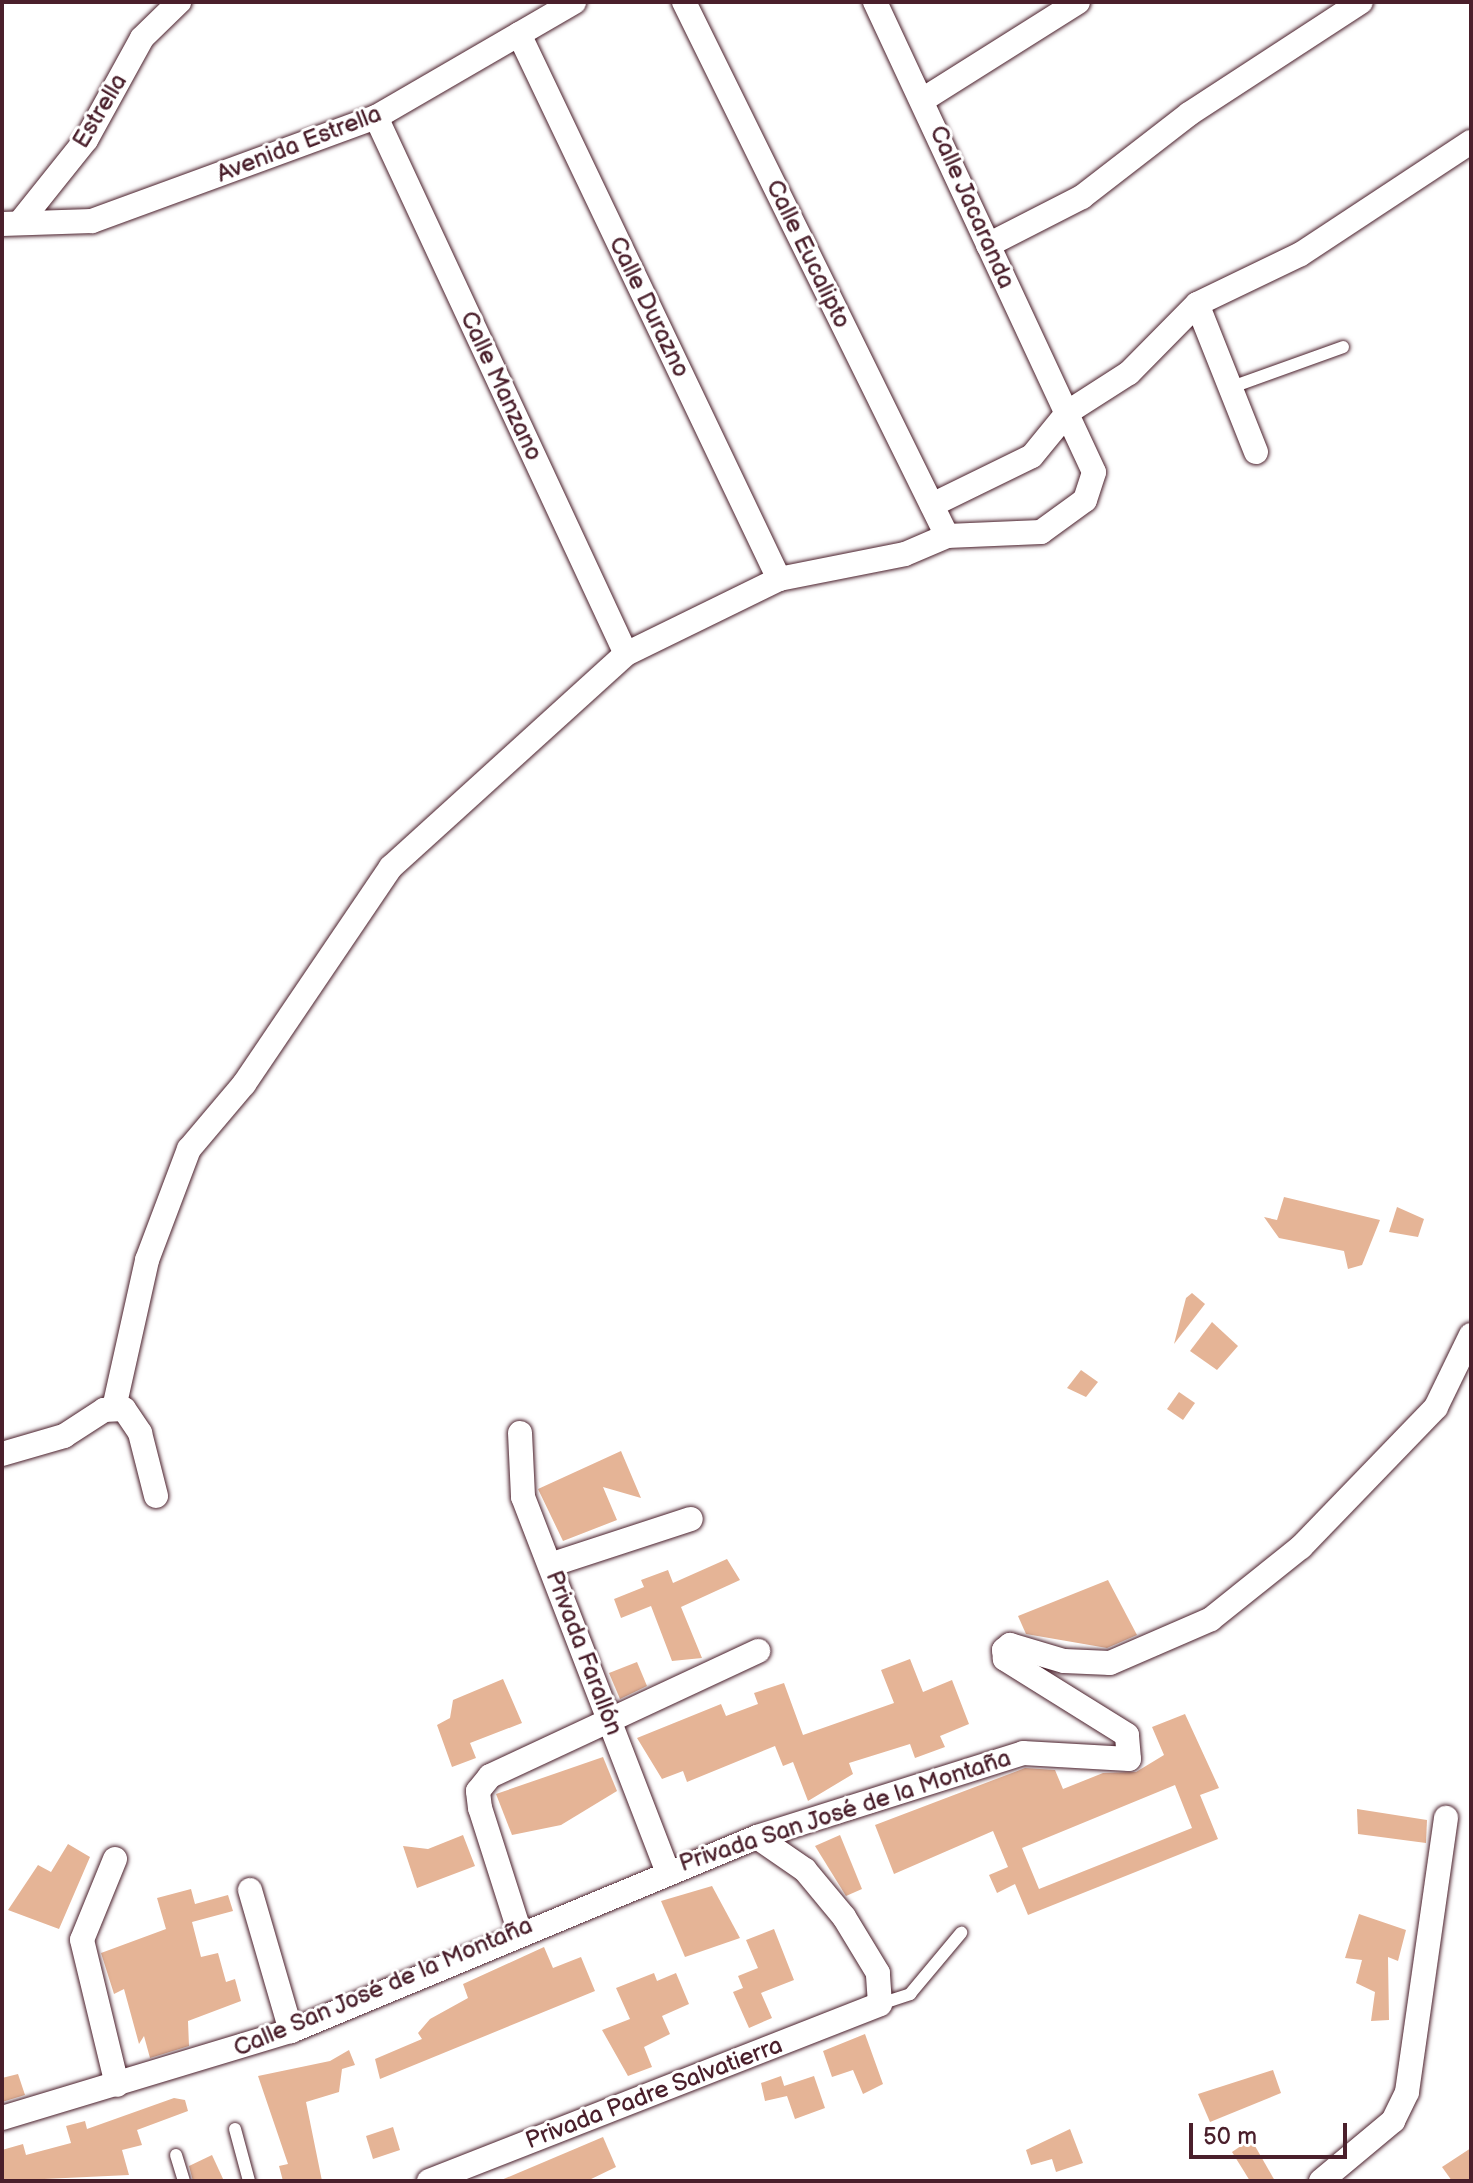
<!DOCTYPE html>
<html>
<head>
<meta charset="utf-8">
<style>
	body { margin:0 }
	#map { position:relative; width:1473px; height:2183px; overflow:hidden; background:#fff; font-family:"Balsamiq Sans",sans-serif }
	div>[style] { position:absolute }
	.building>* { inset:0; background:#e5b496 }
	.roads { filter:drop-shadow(0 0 2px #4a1f2b) drop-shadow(0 0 2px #4a1f2b) }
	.lane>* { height:12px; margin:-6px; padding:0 6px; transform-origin:6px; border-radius:6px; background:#fff }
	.street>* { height:24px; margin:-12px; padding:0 12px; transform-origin:12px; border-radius:12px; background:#fff }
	span { translate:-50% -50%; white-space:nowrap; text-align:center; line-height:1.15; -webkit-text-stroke:6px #fff; paint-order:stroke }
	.street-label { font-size:24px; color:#4a1f2b }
	.frame { position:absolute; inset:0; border:4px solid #4a1f2b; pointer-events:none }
	.scale { position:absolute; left:1189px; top:2123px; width:158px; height:36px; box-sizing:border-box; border:4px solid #4a1f2b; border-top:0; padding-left:10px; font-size:24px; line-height:28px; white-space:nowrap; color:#4a1f2b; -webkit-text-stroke:6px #fff; paint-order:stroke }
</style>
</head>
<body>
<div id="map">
	<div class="building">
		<div style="clip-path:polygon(1284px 1197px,1380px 1220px,1362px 1265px,1348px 1269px,1344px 1251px,1279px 1238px,1264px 1217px,1277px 1220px)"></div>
		<div style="clip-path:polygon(1397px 1207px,1424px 1219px,1418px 1237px,1389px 1232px)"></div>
		<div style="clip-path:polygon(1192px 1293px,1205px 1304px,1174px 1344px,1186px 1298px)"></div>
		<div style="clip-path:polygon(1212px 1322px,1238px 1346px,1217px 1370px,1190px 1351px)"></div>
		<div style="clip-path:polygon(1081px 1370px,1098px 1382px,1086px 1397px,1067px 1388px)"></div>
		<div style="clip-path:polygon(1179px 1392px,1195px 1403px,1183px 1420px,1167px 1409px)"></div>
		<div style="clip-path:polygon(621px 1451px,641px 1498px,603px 1487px,617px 1520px,563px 1541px,538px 1489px)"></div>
		<div style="clip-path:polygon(727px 1559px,740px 1580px,681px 1607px,702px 1658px,672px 1661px,651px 1606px,621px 1618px,614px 1599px,644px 1587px,641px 1580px,668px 1570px,673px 1583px)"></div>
		<div style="clip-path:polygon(1108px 1580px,1137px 1635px,1107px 1648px,1026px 1634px,1018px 1616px)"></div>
		<div style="clip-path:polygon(910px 1659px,923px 1692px,952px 1680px,969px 1724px,940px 1736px,945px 1747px,915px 1758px,910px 1744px,849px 1763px,853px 1774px,808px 1801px,793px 1762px,783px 1766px,775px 1746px,687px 1782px,683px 1771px,662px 1779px,637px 1738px,721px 1704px,726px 1716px,758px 1704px,754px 1693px,784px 1683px,803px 1735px,894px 1703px,881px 1670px)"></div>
		<div style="clip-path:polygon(637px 1662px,647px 1686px,620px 1699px,609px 1673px)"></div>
		<div style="clip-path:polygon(503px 1679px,522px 1723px,470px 1743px,476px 1758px,452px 1767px,437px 1725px,450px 1718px,453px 1700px)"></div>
		<div style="clip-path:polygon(evenodd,1185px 1714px,1219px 1788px,1200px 1795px,1218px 1839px,1028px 1915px,1015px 1884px,997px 1893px,989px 1875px,1008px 1867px,993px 1831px,894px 1874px,875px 1825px,1025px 1768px,1055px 1770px,1063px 1789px,1103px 1773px,1136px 1772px,1164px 1755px,1152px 1727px,1185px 1714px,1175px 1785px,1192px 1828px,1039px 1889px,1022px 1848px,1175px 1785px)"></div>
		<div style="clip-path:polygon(603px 1757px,617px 1791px,561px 1825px,512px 1835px,496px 1794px)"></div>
		<div style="clip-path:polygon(1357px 1809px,1427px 1820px,1426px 1843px,1358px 1834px)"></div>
		<div style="clip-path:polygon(463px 1835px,475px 1866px,417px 1888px,403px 1846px,428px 1849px)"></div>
		<div style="clip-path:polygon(840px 1835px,862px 1889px,846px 1896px,815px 1846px)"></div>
		<div style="clip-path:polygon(68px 1844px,90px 1857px,59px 1929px,8px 1910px,38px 1865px,51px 1872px)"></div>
		<div style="clip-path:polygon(712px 1886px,740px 1938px,685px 1957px,661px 1901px)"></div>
		<div style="clip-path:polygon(191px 1889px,195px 1904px,228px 1895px,233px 1911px,192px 1922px,201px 1957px,218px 1953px,226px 1982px,235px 1979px,241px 2001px,188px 2021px,189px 2046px,150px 2058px,144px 2036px,139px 2044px,124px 1989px,114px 1994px,101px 1953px,166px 1929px,157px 1898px)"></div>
		<div style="clip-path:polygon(1359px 1914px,1406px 1930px,1398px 1961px,1388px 1957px,1389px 2020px,1371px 2021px,1375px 1992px,1356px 1983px,1362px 1960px,1345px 1958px)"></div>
		<div style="clip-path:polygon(774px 1929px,794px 1980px,761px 1993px,772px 2018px,749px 2028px,733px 1992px,743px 1988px,738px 1976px,758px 1968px,746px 1940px)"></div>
		<div style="clip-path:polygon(544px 1947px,553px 1968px,581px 1957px,595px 1991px,380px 2079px,375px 2059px,422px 2039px,418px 2033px,430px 2019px,468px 1998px,463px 1984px)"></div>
		<div style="clip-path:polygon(654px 1973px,657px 1981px,676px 1973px,689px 2004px,662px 2016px,670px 2034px,644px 2047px,652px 2067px,628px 2076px,602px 2030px,630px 2019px,616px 1988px)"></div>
		<div style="clip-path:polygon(865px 2034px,883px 2084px,863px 2094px,853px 2070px,832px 2077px,823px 2051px)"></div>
		<div style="clip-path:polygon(349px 2050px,355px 2065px,342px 2069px,339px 2092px,306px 2102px,322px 2181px,283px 2181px,279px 2166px,288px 2164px,258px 2076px,330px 2061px)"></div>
		<div style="clip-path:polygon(1273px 2070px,1281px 2093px,1210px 2122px,1198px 2094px)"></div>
		<div style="clip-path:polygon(18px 2074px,25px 2095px,2px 2102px,2px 2078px)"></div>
		<div style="clip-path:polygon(781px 2076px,787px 2095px,784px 2086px,814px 2076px,825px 2108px,795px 2119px,787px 2096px,765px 2101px,761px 2083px)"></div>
		<div style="clip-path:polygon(174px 2098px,185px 2100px,188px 2111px,137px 2130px,142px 2145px,122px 2150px,129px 2175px,2px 2181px,2px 2150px,23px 2144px,26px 2155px,71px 2143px,66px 2126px,85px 2121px,87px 2129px)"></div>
		<div style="clip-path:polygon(393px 2127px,400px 2150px,373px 2159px,366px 2136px)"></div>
		<div style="clip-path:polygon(1070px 2129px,1083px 2163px,1056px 2172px,1052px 2159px,1031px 2165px,1026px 2150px)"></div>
		<div style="clip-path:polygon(603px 2137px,616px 2167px,587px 2181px,499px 2181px)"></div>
		<div style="clip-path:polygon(1251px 2139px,1275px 2181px,1250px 2181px,1232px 2152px)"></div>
		<div style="clip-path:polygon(1471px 2148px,1471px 2181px,1452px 2181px,1442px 2167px)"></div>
		<div style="clip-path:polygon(212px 2155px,224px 2181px,193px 2181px,189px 2166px)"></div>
	</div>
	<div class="roads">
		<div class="lane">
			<div style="left:1232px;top:387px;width:118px;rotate:-19.8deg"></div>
			<div style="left:880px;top:2004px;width:32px;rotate:-18deg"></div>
			<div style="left:910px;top:1994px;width:80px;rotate:-50.1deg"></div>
			<div style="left:235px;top:2129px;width:54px;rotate:74.9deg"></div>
			<div style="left:176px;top:2155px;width:27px;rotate:73deg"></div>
		</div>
		<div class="street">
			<div style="left:684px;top:2px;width:595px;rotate:63.78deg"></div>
			<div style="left:947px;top:536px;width:94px;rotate:-2.4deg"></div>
			<div style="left:1041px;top:532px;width:54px;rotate:-36deg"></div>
			<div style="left:1085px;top:500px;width:29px;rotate:-72deg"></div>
			<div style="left:1094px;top:472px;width:519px;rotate:-114.98deg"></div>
			<div style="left:519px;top:34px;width:604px;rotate:64.5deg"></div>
			<div style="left:924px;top:99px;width:182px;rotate:-32.2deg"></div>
			<div style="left:376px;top:117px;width:592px;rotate:65.04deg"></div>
			<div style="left:21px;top:221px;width:104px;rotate:-51.3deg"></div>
			<div style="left:86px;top:140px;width:116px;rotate:-61.2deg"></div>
			<div style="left:142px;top:38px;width:52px;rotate:-44.2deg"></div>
			<div style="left:2px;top:224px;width:90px;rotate:-1.9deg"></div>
			<div style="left:92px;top:221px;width:302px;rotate:-20.1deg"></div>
			<div style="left:376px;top:117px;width:229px;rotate:-30.1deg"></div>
			<div style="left:988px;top:245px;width:106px;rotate:-27.1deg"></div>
			<div style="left:1082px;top:197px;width:135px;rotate:-37.8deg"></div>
			<div style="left:1189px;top:114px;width:205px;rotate:-33.1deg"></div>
			<div style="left:1256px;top:452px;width:159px;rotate:-111.7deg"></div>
			<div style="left:1197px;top:304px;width:115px;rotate:-25.7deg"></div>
			<div style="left:1301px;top:254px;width:204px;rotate:-33.4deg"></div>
			<div style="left:932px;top:505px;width:111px;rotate:-26.1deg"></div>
			<div style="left:1032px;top:456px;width:57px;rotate:-50.7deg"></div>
			<div style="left:1068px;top:412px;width:72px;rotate:-32.6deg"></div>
			<div style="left:1129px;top:373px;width:97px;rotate:-45.4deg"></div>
			<div style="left:114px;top:1408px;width:152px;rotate:-77.4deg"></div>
			<div style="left:147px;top:1260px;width:119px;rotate:-69.3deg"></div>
			<div style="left:189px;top:1149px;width:85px;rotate:-49.8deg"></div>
			<div style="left:244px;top:1084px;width:262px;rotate:-55.9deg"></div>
			<div style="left:391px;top:867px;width:317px;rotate:-42.2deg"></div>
			<div style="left:626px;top:654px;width:170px;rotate:-26.1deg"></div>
			<div style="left:779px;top:579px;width:128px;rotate:-11.2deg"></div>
			<div style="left:905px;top:554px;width:46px;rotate:-23.2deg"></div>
			<div style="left:520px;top:1433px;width:64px;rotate:87.3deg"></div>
			<div style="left:523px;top:1497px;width:400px;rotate:68.9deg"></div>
			<div style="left:2px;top:1454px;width:65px;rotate:-16.2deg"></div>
			<div style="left:64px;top:1436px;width:48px;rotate:-33deg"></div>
			<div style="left:104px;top:1410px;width:20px;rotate:-3deg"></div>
			<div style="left:124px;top:1409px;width:29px;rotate:56deg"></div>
			<div style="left:140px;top:1433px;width:65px;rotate:75.7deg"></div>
			<div style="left:550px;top:1565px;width:148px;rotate:-18.1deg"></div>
			<div style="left:115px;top:1859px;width:87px;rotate:112.2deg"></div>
			<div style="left:82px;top:1940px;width:149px;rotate:76.4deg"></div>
			<div style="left:250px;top:1890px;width:147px;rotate:73.8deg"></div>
			<div style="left:519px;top:1930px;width:128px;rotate:-107.7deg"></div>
			<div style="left:480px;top:1808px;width:17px;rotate:-97deg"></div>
			<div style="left:478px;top:1791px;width:19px;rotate:-51deg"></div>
			<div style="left:490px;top:1776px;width:296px;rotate:-25deg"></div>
			<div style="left:2px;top:2118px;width:302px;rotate:-16.8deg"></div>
			<div style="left:291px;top:2031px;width:505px;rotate:-22.6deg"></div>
			<div style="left:757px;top:1837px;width:279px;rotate:-17.5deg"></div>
			<div style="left:1023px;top:1753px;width:106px;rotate:3.2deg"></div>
			<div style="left:1129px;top:1759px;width:24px;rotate:-95deg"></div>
			<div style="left:1127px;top:1735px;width:144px;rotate:-148.1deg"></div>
			<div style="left:1005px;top:1659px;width:9px;rotate:-96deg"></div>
			<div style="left:1004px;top:1650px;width:8px;rotate:-40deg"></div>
			<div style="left:1010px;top:1645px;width:56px;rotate:16.5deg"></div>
			<div style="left:1064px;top:1661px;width:46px;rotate:2.5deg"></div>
			<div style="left:1110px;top:1663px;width:110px;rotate:-23.5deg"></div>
			<div style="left:1211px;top:1619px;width:115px;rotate:-38.7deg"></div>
			<div style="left:1301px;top:1547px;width:194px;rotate:-46deg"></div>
			<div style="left:1436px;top:1407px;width:80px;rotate:-64.1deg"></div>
			<div style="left:429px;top:2181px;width:484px;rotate:-21.4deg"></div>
			<div style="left:880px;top:2004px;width:31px;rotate:-94deg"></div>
			<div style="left:878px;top:1973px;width:66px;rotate:-121.3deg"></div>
			<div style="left:844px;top:1917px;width:61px;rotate:-129.7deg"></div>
			<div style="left:805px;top:1870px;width:58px;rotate:-145.5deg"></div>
			<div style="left:1321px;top:2181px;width:94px;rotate:-39.8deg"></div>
			<div style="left:1393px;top:2121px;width:32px;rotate:-64deg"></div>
			<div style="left:1407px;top:2092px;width:277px;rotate:-81.9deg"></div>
		</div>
	</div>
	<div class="street-label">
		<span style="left:100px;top:111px;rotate:-59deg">Estrella</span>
		<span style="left:299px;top:144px;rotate:-21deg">Avenida Estrella</span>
		<span style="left:972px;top:207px;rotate:66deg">Calle Jacaranda</span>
		<span style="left:808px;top:254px;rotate:64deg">Calle Eucalipto</span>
		<span style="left:649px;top:307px;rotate:64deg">Calle Durazno</span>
		<span style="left:501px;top:386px;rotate:65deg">Calle Manzano</span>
		<span style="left:584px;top:1653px;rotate:69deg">Privada Farallón</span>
		<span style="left:845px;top:1811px;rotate:-18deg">Privada San José de la Montaña</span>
		<span style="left:383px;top:1987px;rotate:-23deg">Calle San José de la Montaña</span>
		<span style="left:654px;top:2093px;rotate:-21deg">Privada Padre Salvatierra</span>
	</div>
	<div class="frame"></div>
	<div class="scale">50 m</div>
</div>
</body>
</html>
